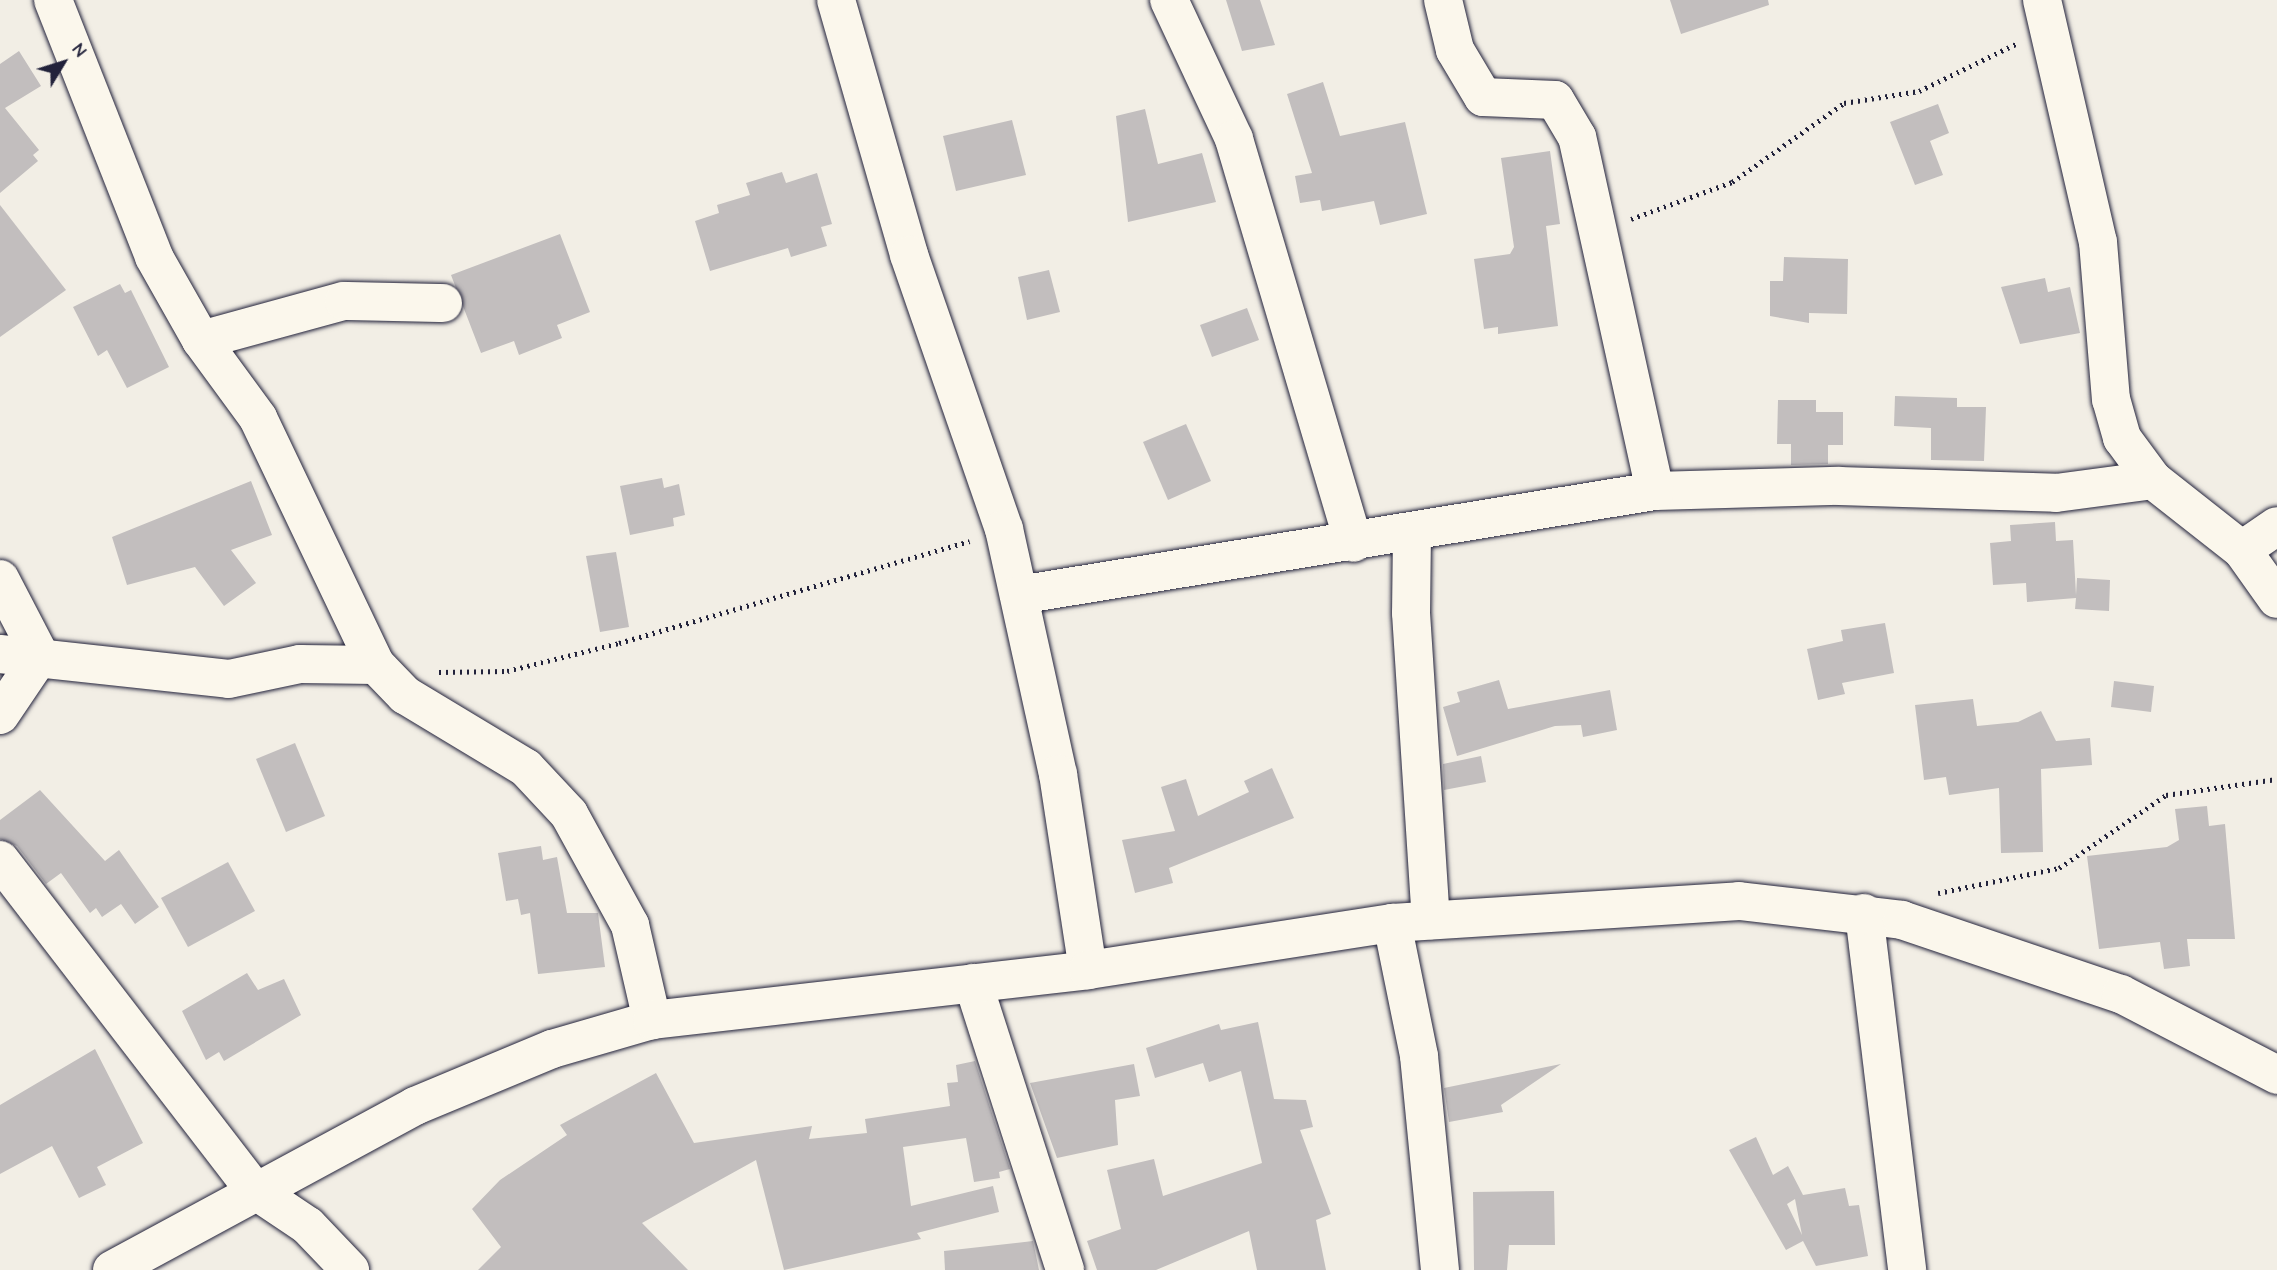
<!DOCTYPE html>
<html>
<head>
<meta charset="utf-8">
<style>
	body { margin:0 }
	#map { position:relative; width:2277px; height:1270px; overflow:hidden; background:#f2eee5; font-family:"Comic Neue",sans-serif }
	div>[style] { position:absolute }
	.building>* { inset:0; background:#c2bebe }
	.path>* { height:4.5px; margin-top:-2.25px; transform-origin:0; background:repeating-linear-gradient(90deg,#22223b 0 2px,transparent 0 7px) }
	.roads { filter:drop-shadow(0 0 2px #22223b) drop-shadow(0 0 2px #22223b) }
	.minor>* { height:38px; margin:-19px; padding:0 19px; transform-origin:19px; border-radius:19px; background:#fbf7ec }
	.tertiary>* { height:38px; margin:-19px; padding:0 19px; transform-origin:19px; border-radius:19px; background:#fbf7ec }
	span { translate:-50% -50%; white-space:nowrap; text-align:center; line-height:1.15; -webkit-text-stroke:5px #fbf7ec; paint-order:stroke }
	.north { position:absolute; left:28px; top:28px; width:70px; height:70px; -webkit-text-stroke:5px #fbf7ec; paint-order:stroke; rotate:52deg; font-size:19px; font-weight:700; line-height:28px; text-align:center; color:#22223b }
	.north::after { content:''; display:block; margin:auto; width:24px; height:32px; background:#22223b; clip-path:polygon(50% 0,100% 100%,50% 72%,0 100%) }
</style>
</head>
<body>
<div id="map">
	<div class="building">
		<div style="clip-path:polygon(1226px 0,1260px 0,1275px 45px,1242px 51px)"></div>
		<div style="clip-path:polygon(1670px 0,1768px 0,1769px 5px,1681px 34px)"></div>
		<div style="clip-path:polygon(19px 51px,41px 86px,5px 108px,39px 150px,33px 155px,38px 161px,0 193px,0 64px)"></div>
		<div style="clip-path:polygon(1323px 82px,1340px 136px,1405px 122px,1427px 214px,1380px 225px,1374px 201px,1322px 211px,1320px 200px,1300px 203px,1295px 176px,1312px 173px,1287px 94px)"></div>
		<div style="clip-path:polygon(1938px 104px,1949px 133px,1930px 141px,1943px 175px,1915px 185px,1890px 122px)"></div>
		<div style="clip-path:polygon(1145px 109px,1158px 164px,1202px 153px,1216px 202px,1128px 222px,1116px 116px)"></div>
		<div style="clip-path:polygon(1012px 120px,1026px 175px,956px 191px,943px 136px)"></div>
		<div style="clip-path:polygon(1550px 151px,1560px 224px,1546px 226px,1558px 326px,1498px 334px,1498px 327px,1484px 329px,1474px 259px,1510px 254px,1514px 247px,1501px 158px)"></div>
		<div style="clip-path:polygon(782px 172px,786px 183px,817px 173px,832px 224px,821px 227px,827px 246px,791px 257px,788px 248px,710px 271px,695px 221px,719px 213px,717px 205px,750px 195px,746px 183px)"></div>
		<div style="clip-path:polygon(0 205px,66px 290px,0 337px)"></div>
		<div style="clip-path:polygon(560px 234px,590px 312px,557px 325px,562px 338px,519px 355px,514px 341px,481px 353px,451px 275px)"></div>
		<div style="clip-path:polygon(1784px 257px,1848px 259px,1847px 314px,1809px 313px,1809px 323px,1770px 316px,1770px 281px,1783px 281px)"></div>
		<div style="clip-path:polygon(1049px 270px,1060px 312px,1027px 320px,1018px 277px)"></div>
		<div style="clip-path:polygon(2045px 278px,2048px 292px,2070px 287px,2080px 333px,2020px 344px,2001px 287px)"></div>
		<div style="clip-path:polygon(120px 284px,125px 293px,131px 290px,169px 367px,127px 388px,107px 350px,98px 356px,73px 307px)"></div>
		<div style="clip-path:polygon(1247px 308px,1259px 340px,1212px 357px,1200px 325px)"></div>
		<div style="clip-path:polygon(1895px 396px,1957px 398px,1957px 407px,1986px 407px,1984px 461px,1931px 460px,1931px 428px,1894px 426px)"></div>
		<div style="clip-path:polygon(1778px 400px,1816px 400px,1816px 412px,1843px 412px,1843px 445px,1828px 445px,1828px 464px,1791px 465px,1791px 444px,1777px 444px)"></div>
		<div style="clip-path:polygon(1186px 424px,1211px 481px,1168px 500px,1143px 442px)"></div>
		<div style="clip-path:polygon(662px 478px,664px 488px,679px 484px,685px 515px,673px 518px,674px 526px,630px 535px,620px 486px)"></div>
		<div style="clip-path:polygon(251px 481px,272px 535px,231px 550px,256px 583px,224px 606px,195px 567px,127px 585px,112px 537px)"></div>
		<div style="clip-path:polygon(2055px 522px,2056px 541px,2073px 540px,2076px 595px,2077px 578px,2110px 580px,2109px 611px,2075px 609px,2076px 598px,2027px 602px,2026px 583px,1993px 585px,1990px 543px,2011px 541px,2010px 525px)"></div>
		<div style="clip-path:polygon(616px 552px,629px 627px,600px 632px,586px 556px)"></div>
		<div style="clip-path:polygon(1885px 623px,1894px 673px,1842px 683px,1845px 694px,1818px 700px,1807px 649px,1843px 641px,1841px 630px)"></div>
		<div style="clip-path:polygon(1499px 680px,1508px 709px,1610px 690px,1617px 730px,1583px 737px,1581px 725px,1555px 726px,1457px 756px,1443px 707px,1460px 702px,1457px 692px)"></div>
		<div style="clip-path:polygon(2114px 681px,2154px 686px,2151px 712px,2111px 707px)"></div>
		<div style="clip-path:polygon(1973px 699px,1977px 726px,2018px 722px,2041px 711px,2056px 741px,2090px 738px,2092px 765px,2041px 769px,2043px 852px,2001px 853px,1999px 788px,1949px 795px,1946px 777px,1924px 780px,1915px 705px)"></div>
		<div style="clip-path:polygon(295px 743px,325px 816px,286px 832px,256px 759px)"></div>
		<div style="clip-path:polygon(1481px 756px,1486px 782px,1444px 790px,1443px 764px)"></div>
		<div style="clip-path:polygon(1272px 768px,1294px 818px,1169px 868px,1173px 883px,1135px 893px,1122px 840px,1175px 831px,1161px 787px,1186px 779px,1198px 816px,1249px 792px,1244px 781px)"></div>
		<div style="clip-path:polygon(40px 790px,105px 861px,119px 850px,159px 907px,135px 924px,121px 904px,102px 917px,96px 908px,90px 913px,61px 873px,46px 884px,17px 846px,0 839px,0 820px)"></div>
		<div style="clip-path:polygon(2207px 806px,2209px 826px,2225px 824px,2235px 939px,2187px 939px,2190px 966px,2164px 969px,2160px 942px,2099px 949px,2087px 856px,2167px 847px,2179px 840px,2175px 809px)"></div>
		<div style="clip-path:polygon(541px 846px,543px 860px,557px 857px,567px 913px,598px 913px,605px 967px,538px 974px,530px 913px,521px 915px,518px 899px,506px 901px,498px 853px)"></div>
		<div style="clip-path:polygon(228px 862px,255px 911px,188px 947px,161px 898px)"></div>
		<div style="clip-path:polygon(247px 973px,258px 990px,284px 979px,301px 1015px,224px 1061px,219px 1052px,206px 1060px,182px 1011px)"></div>
		<div style="clip-path:polygon(1258px 1022px,1274px 1099px,1306px 1100px,1313px 1127px,1300px 1130px,1331px 1214px,1316px 1220px,1326px 1270px,1257px 1270px,1249px 1231px,1156px 1270px,1097px 1270px,1087px 1241px,1121px 1229px,1107px 1170px,1154px 1159px,1163px 1196px,1262px 1163px,1241px 1071px,1209px 1082px,1203px 1063px,1155px 1078px,1146px 1048px,1219px 1024px,1221px 1030px)"></div>
		<div style="clip-path:polygon(95px 1049px,143px 1143px,97px 1167px,106px 1185px,79px 1198px,52px 1146px,0 1174px,0 1105px)"></div>
		<div style="clip-path:polygon(975px 1061px,1010px 1169px,999px 1172px,1000px 1178px,974px 1182px,966px 1138px,903px 1147px,911px 1206px,993px 1186px,999px 1212px,917px 1233px,921px 1239px,784px 1270px,756px 1160px,642px 1223px,688px 1270px,478px 1270px,501px 1247px,472px 1209px,500px 1180px,567px 1135px,560px 1125px,656px 1073px,694px 1143px,812px 1126px,809px 1139px,867px 1133px,865px 1119px,950px 1106px,947px 1083px,958px 1082px,956px 1065px)"></div>
		<div style="clip-path:polygon(1134px 1064px,1140px 1096px,1115px 1100px,1118px 1145px,1057px 1158px,1030px 1083px)"></div>
		<div style="clip-path:polygon(1561px 1064px,1501px 1105px,1503px 1112px,1449px 1122px,1444px 1088px)"></div>
		<div style="clip-path:polygon(evenodd,1756px 1137px,1773px 1175px,1788px 1166px,1803px 1195px,1845px 1188px,1849px 1206px,1859px 1205px,1868px 1256px,1816px 1266px,1803px 1241px,1786px 1250px,1729px 1150px,1756px 1137px,1795px 1199px,1802px 1235px,1787px 1204px,1795px 1199px)"></div>
		<div style="clip-path:polygon(1554px 1191px,1555px 1245px,1509px 1245px,1507px 1270px,1474px 1270px,1473px 1192px)"></div>
		<div style="clip-path:polygon(1033px 1241px,1039px 1270px,945px 1270px,944px 1251px)"></div>
	</div>
	<div class="path">
		<div style="left:1631px;top:219px;width:108px;rotate:-20.1deg"></div>
		<div style="left:1732px;top:182px;width:137px;rotate:-35.2deg"></div>
		<div style="left:1844px;top:103px;width:76px;rotate:-9.1deg"></div>
		<div style="left:1919px;top:91px;width:108px;rotate:-25.9deg"></div>
		<div style="left:439px;top:672px;width:68px;rotate:-0.8deg"></div>
		<div style="left:507px;top:671px;width:115px;rotate:-14deg"></div>
		<div style="left:619px;top:643px;width:365px;rotate:-16.2deg"></div>
		<div style="left:1938px;top:893px;width:124px;rotate:-11.7deg"></div>
		<div style="left:2059px;top:868px;width:130px;rotate:-34.3deg"></div>
		<div style="left:2166px;top:795px;width:112px;rotate:-8.2deg"></div>
	</div>
	<div class="roads">
		<div class="minor">
			<div style="left:53px;top:0;width:276px;rotate:68.5deg"></div>
			<div style="left:154px;top:257px;width:95px;rotate:60.5deg"></div>
			<div style="left:201px;top:340px;width:97px;rotate:53.8deg"></div>
			<div style="left:258px;top:418px;width:274px;rotate:64.5deg"></div>
			<div style="left:376px;top:665px;width:42px;rotate:46deg"></div>
			<div style="left:405px;top:695px;width:141px;rotate:31.1deg"></div>
			<div style="left:526px;top:768px;width:63px;rotate:46.9deg"></div>
			<div style="left:569px;top:814px;width:127px;rotate:61.2deg"></div>
			<div style="left:630px;top:925px;width:98px;rotate:77deg"></div>
			<div style="left:836px;top:0;width:265px;rotate:74deg"></div>
			<div style="left:909px;top:255px;width:290px;rotate:70.9deg"></div>
			<div style="left:1004px;top:529px;width:251px;rotate:77.6deg"></div>
			<div style="left:1058px;top:774px;width:198px;rotate:81.3deg"></div>
			<div style="left:1169px;top:0;width:153px;rotate:64.9deg"></div>
			<div style="left:1234px;top:139px;width:421px;rotate:73.5deg"></div>
			<div style="left:2042px;top:0;width:248px;rotate:77deg"></div>
			<div style="left:2098px;top:242px;width:158px;rotate:85.3deg"></div>
			<div style="left:2111px;top:399px;width:41px;rotate:74.2deg"></div>
			<div style="left:2122px;top:438px;width:52px;rotate:53.6deg"></div>
			<div style="left:2153px;top:480px;width:113px;rotate:38.2deg"></div>
			<div style="left:2242px;top:550px;width:60px;rotate:54.5deg"></div>
			<div style="left:201px;top:340px;width:148px;rotate:-15.3deg"></div>
			<div style="left:344px;top:301px;width:99px;rotate:1.2deg"></div>
			<div style="left:1655px;top:491px;width:184px;rotate:-1.6deg"></div>
			<div style="left:1839px;top:486px;width:217px;rotate:1.8deg"></div>
			<div style="left:2056px;top:493px;width:98px;rotate:-7.6deg"></div>
			<div style="left:1412px;top:533px;width:80px;rotate:90.7deg"></div>
			<div style="left:1411px;top:613px;width:308px;rotate:86.3deg"></div>
			<div style="left:2242px;top:550px;width:42px;rotate:-34.4deg"></div>
			<div style="left:0;top:579px;width:87px;rotate:62.5deg"></div>
			<div style="left:1019px;top:595px;width:644px;rotate:-9.29deg"></div>
			<div style="left:1655px;top:491px;width:362px;rotate:-102.4deg"></div>
			<div style="left:1577px;top:137px;width:43px;rotate:-120.7deg"></div>
			<div style="left:1555px;top:100px;width:72px;rotate:-177.6deg"></div>
			<div style="left:1483px;top:97px;width:55px;rotate:-120.8deg"></div>
			<div style="left:1455px;top:50px;width:51px;rotate:-103.5deg"></div>
			<div style="left:0;top:654px;width:230px;rotate:6.2deg"></div>
			<div style="left:229px;top:679px;width:73px;rotate:-11.9deg"></div>
			<div style="left:300px;top:664px;width:76px;rotate:0.8deg"></div>
			<div style="left:0;top:715px;width:71px;rotate:-55.9deg"></div>
			<div style="left:0;top:860px;width:415px;rotate:52.4deg"></div>
			<div style="left:253px;top:1189px;width:66px;rotate:33.9deg"></div>
			<div style="left:308px;top:1226px;width:61px;rotate:46.3deg"></div>
			<div style="left:1864px;top:913px;width:360px;rotate:83.1deg"></div>
			<div style="left:1392px;top:923px;width:136px;rotate:78.5deg"></div>
			<div style="left:1419px;top:1056px;width:215px;rotate:84.4deg"></div>
			<div style="left:973px;top:983px;width:301px;rotate:72.2deg"></div>
		</div>
		<div class="tertiary">
			<div style="left:112px;top:1270px;width:345px;rotate:-28.4deg"></div>
			<div style="left:415px;top:1106px;width:148px;rotate:-22.6deg"></div>
			<div style="left:552px;top:1049px;width:104px;rotate:-16.2deg"></div>
			<div style="left:652px;top:1020px;width:439px;rotate:-6.5deg"></div>
			<div style="left:1088px;top:970px;width:308px;rotate:-8.8deg"></div>
			<div style="left:1392px;top:923px;width:348px;rotate:-3.6deg"></div>
			<div style="left:1739px;top:901px;width:164px;rotate:6.6deg"></div>
			<div style="left:1902px;top:920px;width:231px;rotate:18.7deg"></div>
			<div style="left:2121px;top:994px;width:176px;rotate:27.4deg"></div>
		</div>
	</div>
	<div class="north">N</div>
</div>
</body>
</html>
